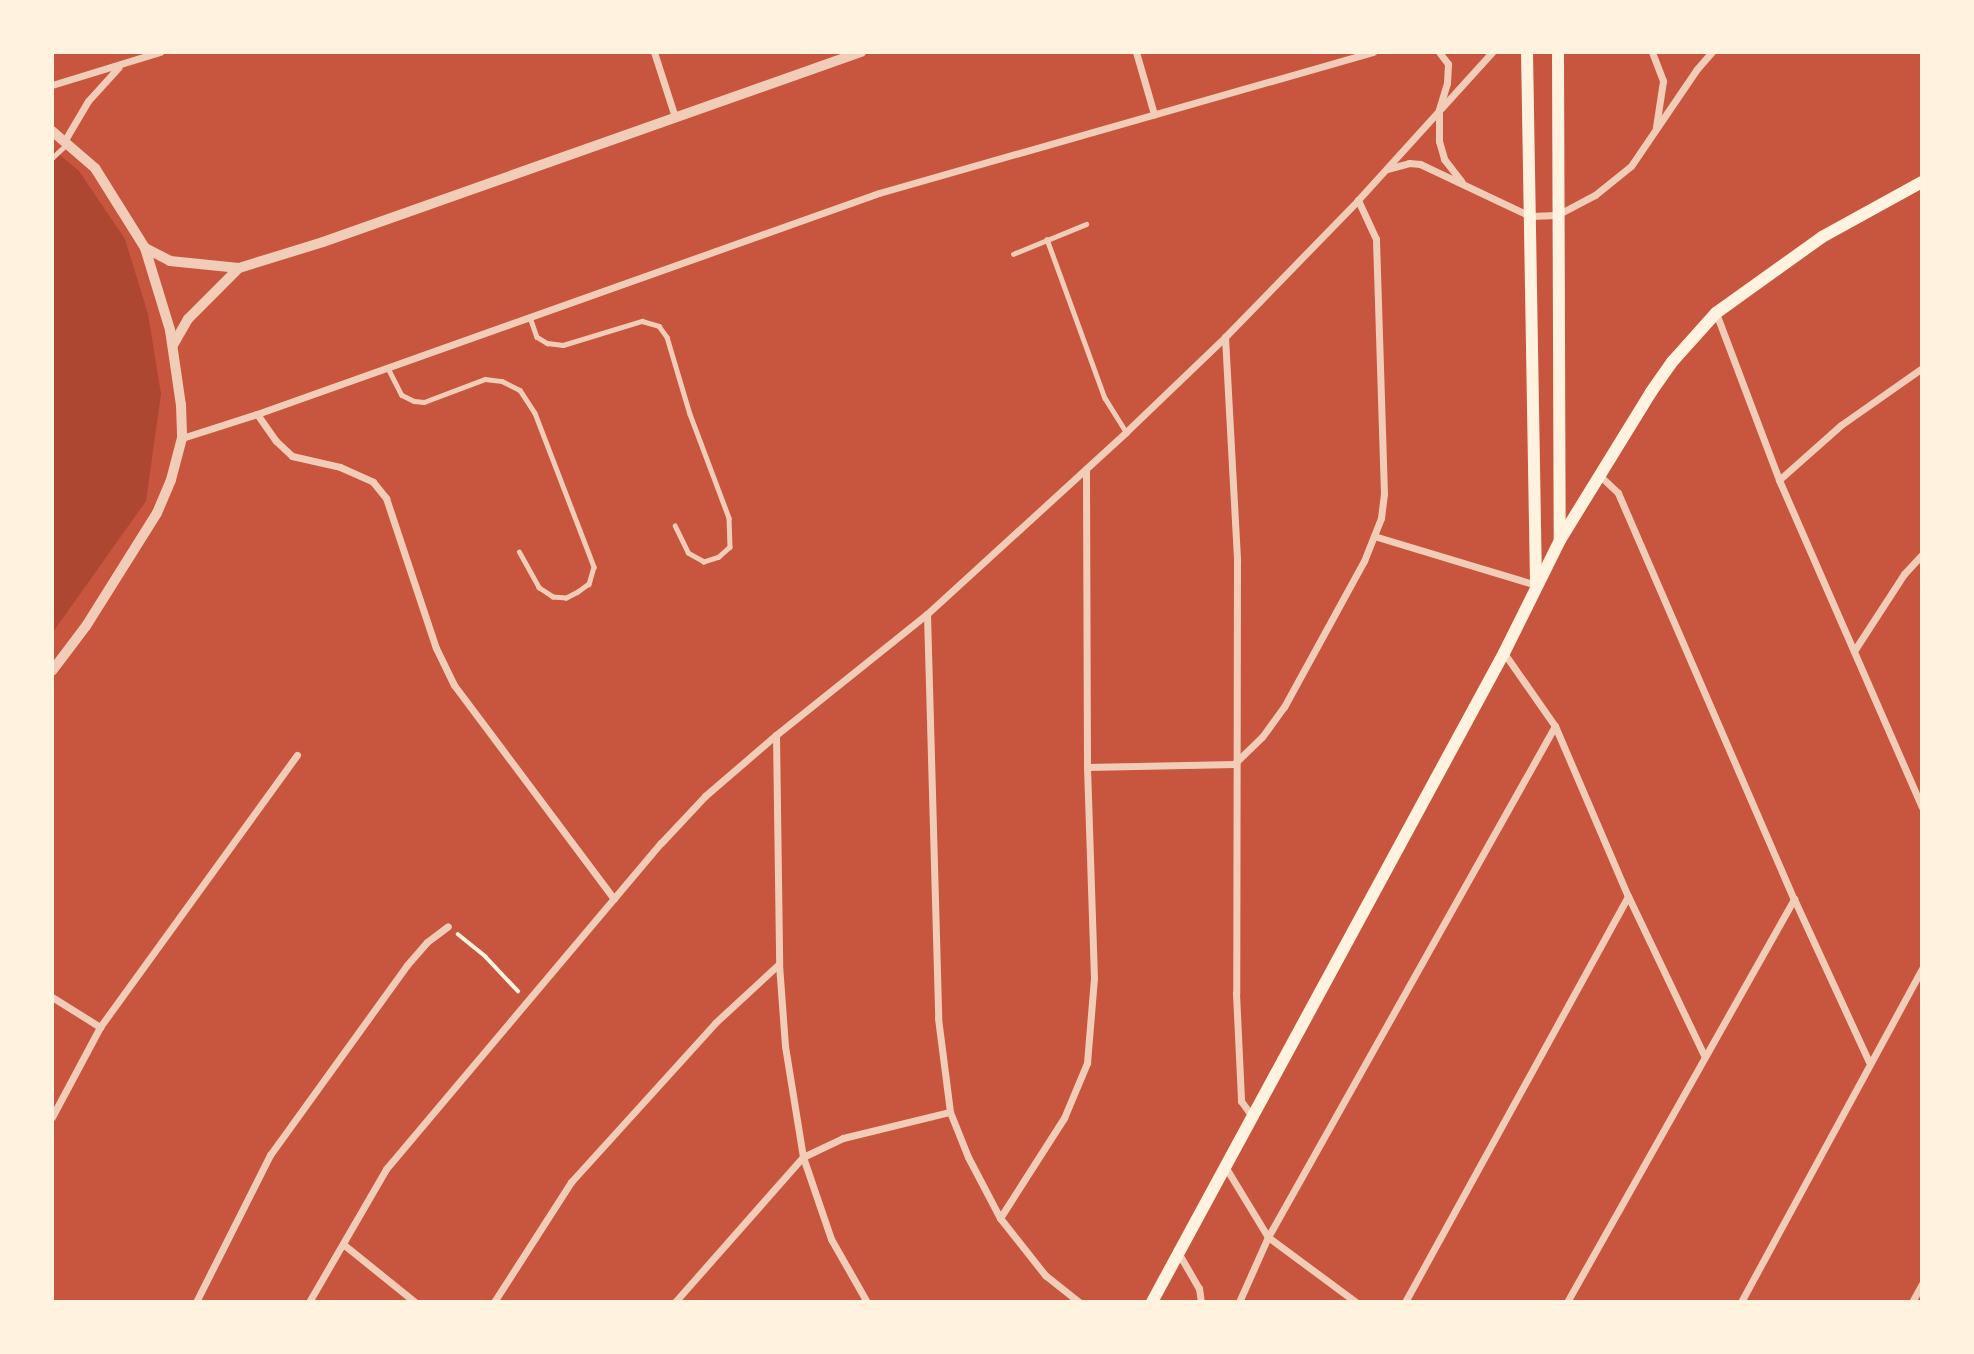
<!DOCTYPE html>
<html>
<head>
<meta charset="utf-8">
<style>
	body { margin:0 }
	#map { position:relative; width:1974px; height:1354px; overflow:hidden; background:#c8553d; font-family:"Titillium Web",sans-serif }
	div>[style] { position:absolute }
	.green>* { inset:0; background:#ae4732 }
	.path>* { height:3.5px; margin:-1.75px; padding:0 1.75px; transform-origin:1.75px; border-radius:1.75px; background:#fff3e0 }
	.service>* { height:4.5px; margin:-2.25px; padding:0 2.25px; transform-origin:2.25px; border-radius:2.25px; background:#f1ccb7 }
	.minor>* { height:7px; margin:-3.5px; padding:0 3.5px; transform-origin:3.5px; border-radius:3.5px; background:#f1ccb7 }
	.tertiary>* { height:10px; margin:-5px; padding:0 5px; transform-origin:5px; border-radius:5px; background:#f1ccb7 }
	.secondary>* { height:12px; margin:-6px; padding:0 6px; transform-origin:6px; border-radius:6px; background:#fff3e0 }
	span { translate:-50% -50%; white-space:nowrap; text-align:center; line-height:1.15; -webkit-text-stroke:6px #fff3e0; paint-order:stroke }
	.frame { position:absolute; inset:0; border:54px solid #fff3e0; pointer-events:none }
</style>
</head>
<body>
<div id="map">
	<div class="green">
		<div style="clip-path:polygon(53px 149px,79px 171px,125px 239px,148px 314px,161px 394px,146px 501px,53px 632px)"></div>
	</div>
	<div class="path">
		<div style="left:458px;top:934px;width:36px;rotate:39deg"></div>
		<div style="left:486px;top:957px;width:47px;rotate:46.7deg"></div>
	</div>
	<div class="service">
		<div style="left:52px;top:158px;width:21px;rotate:-43deg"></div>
		<div style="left:1047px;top:239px;width:169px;rotate:70deg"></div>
		<div style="left:1105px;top:398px;width:40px;rotate:58deg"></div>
		<div style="left:1013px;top:254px;width:79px;rotate:-22.3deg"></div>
		<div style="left:530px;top:317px;width:21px;rotate:71deg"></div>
		<div style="left:537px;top:337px;width:12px;rotate:31deg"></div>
		<div style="left:547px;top:343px;width:16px;rotate:7deg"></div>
		<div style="left:563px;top:345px;width:83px;rotate:-16.9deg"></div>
		<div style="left:642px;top:321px;width:18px;rotate:16deg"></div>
		<div style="left:659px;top:326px;width:14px;rotate:54deg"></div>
		<div style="left:667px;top:337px;width:80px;rotate:73.4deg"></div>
		<div style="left:690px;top:414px;width:111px;rotate:69.4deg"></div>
		<div style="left:729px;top:518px;width:29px;rotate:88deg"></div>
		<div style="left:730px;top:547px;width:15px;rotate:138deg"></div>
		<div style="left:719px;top:557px;width:16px;rotate:162deg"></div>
		<div style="left:704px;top:562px;width:18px;rotate:-151deg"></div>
		<div style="left:688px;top:553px;width:30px;rotate:-116deg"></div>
		<div style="left:388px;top:368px;width:30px;rotate:63deg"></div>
		<div style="left:402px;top:395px;width:13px;rotate:27deg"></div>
		<div style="left:414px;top:401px;width:10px;rotate:6deg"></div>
		<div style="left:424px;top:402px;width:65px;rotate:-20.7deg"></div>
		<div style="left:485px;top:379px;width:17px;rotate:7deg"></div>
		<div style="left:502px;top:381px;width:20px;rotate:27deg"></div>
		<div style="left:520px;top:390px;width:27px;rotate:57deg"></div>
		<div style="left:535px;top:413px;width:165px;rotate:69deg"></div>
		<div style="left:594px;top:567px;width:18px;rotate:106deg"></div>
		<div style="left:589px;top:584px;width:14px;rotate:144deg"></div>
		<div style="left:578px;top:592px;width:13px;rotate:153deg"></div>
		<div style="left:566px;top:598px;width:13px;rotate:-176deg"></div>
		<div style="left:553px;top:597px;width:17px;rotate:-147deg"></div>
		<div style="left:539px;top:588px;width:41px;rotate:-119.1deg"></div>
	</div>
	<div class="minor">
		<div style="left:654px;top:52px;width:68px;rotate:72.1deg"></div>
		<div style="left:1136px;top:52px;width:65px;rotate:73.8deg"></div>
		<div style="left:1439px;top:52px;width:15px;rotate:53deg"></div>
		<div style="left:1448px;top:64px;width:19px;rotate:93deg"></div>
		<div style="left:1447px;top:83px;width:28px;rotate:107deg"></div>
		<div style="left:1439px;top:110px;width:31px;rotate:90deg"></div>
		<div style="left:1439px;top:141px;width:19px;rotate:74deg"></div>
		<div style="left:1444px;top:159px;width:28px;rotate:52deg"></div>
		<div style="left:1652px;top:52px;width:31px;rotate:69deg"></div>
		<div style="left:1663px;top:81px;width:47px;rotate:98.7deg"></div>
		<div style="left:52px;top:85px;width:113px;rotate:-17deg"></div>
		<div style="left:65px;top:140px;width:45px;rotate:-59.5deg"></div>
		<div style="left:88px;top:101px;width:45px;rotate:-47.7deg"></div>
		<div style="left:1387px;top:169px;width:23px;rotate:-15deg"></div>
		<div style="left:1409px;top:163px;width:11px;rotate:5deg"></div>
		<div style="left:1420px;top:164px;width:122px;rotate:25.3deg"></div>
		<div style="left:1530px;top:216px;width:27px;rotate:-2deg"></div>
		<div style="left:1557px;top:215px;width:43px;rotate:-27.8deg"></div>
		<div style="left:1595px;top:195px;width:46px;rotate:-38.9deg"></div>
		<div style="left:1631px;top:166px;width:117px;rotate:-55.8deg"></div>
		<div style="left:1697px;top:69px;width:23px;rotate:-49deg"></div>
		<div style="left:1716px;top:313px;width:178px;rotate:69.3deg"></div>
		<div style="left:1779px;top:480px;width:357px;rotate:66.4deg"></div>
		<div style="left:1225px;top:337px;width:225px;rotate:86.9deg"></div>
		<div style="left:1237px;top:562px;width:431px;rotate:90.1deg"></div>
		<div style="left:1236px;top:993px;width:108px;rotate:87.3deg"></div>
		<div style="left:1241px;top:1101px;width:19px;rotate:54deg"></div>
		<div style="left:257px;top:414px;width:33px;rotate:55deg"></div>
		<div style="left:276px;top:441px;width:22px;rotate:43deg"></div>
		<div style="left:292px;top:456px;width:49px;rotate:12.9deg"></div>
		<div style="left:340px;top:467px;width:36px;rotate:24deg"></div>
		<div style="left:373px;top:482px;width:21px;rotate:51deg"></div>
		<div style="left:386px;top:498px;width:158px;rotate:71.6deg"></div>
		<div style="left:436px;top:648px;width:41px;rotate:64.1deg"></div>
		<div style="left:454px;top:685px;width:267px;rotate:53.2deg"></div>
		<div style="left:182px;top:438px;width:79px;rotate:-17.7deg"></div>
		<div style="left:257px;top:414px;width:660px;rotate:-19.56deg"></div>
		<div style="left:879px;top:193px;width:514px;rotate:-15.93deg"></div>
		<div style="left:1599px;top:475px;width:26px;rotate:43deg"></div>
		<div style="left:1618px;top:493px;width:443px;rotate:66.6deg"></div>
		<div style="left:1794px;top:899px;width:179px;rotate:65.3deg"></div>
		<div style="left:1779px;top:480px;width:83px;rotate:-41.6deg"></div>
		<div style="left:1841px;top:425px;width:99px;rotate:-35.1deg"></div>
		<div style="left:1374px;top:536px;width:169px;rotate:16.8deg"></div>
		<div style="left:927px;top:614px;width:404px;rotate:88.4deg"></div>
		<div style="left:938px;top:1018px;width:95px;rotate:82.7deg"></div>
		<div style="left:950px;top:1112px;width:48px;rotate:68.2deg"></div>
		<div style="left:968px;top:1157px;width:69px;rotate:62.3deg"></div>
		<div style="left:1000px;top:1218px;width:73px;rotate:51.7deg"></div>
		<div style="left:1045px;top:1275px;width:43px;rotate:38.5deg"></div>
		<div style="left:1854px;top:651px;width:92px;rotate:-57deg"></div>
		<div style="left:1904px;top:574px;width:26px;rotate:-47deg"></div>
		<div style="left:1504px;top:653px;width:89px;rotate:55.1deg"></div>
		<div style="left:1555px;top:726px;width:185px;rotate:66.8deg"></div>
		<div style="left:1628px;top:896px;width:176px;rotate:64.5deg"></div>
		<div style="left:776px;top:735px;width:229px;rotate:89.2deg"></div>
		<div style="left:779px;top:964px;width:82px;rotate:85.8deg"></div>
		<div style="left:785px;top:1046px;width:112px;rotate:80.8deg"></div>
		<div style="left:803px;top:1157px;width:87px;rotate:71.1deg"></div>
		<div style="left:831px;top:1239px;width:73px;rotate:60.3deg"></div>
		<div style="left:1235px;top:763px;width:37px;rotate:-44deg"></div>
		<div style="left:1262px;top:737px;width:37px;rotate:-54deg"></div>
		<div style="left:1284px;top:707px;width:166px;rotate:-61.3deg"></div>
		<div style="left:1364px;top:561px;width:46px;rotate:-68.4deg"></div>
		<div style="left:1381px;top:518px;width:24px;rotate:-83deg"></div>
		<div style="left:1384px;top:494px;width:255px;rotate:-91.8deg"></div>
		<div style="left:1376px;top:239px;width:43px;rotate:-114.8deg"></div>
		<div style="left:1087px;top:767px;width:148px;rotate:-1.2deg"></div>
		<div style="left:52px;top:997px;width:57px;rotate:32deg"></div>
		<div style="left:52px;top:1117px;width:102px;rotate:-61.9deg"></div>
		<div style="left:100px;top:1027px;width:336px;rotate:-54.1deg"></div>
		<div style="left:1226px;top:1168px;width:81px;rotate:58.7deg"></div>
		<div style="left:1268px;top:1237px;width:109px;rotate:36.5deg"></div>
		<div style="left:1000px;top:1218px;width:119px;rotate:-57.4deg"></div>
		<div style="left:1064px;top:1118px;width:60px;rotate:-67.3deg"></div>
		<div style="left:1087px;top:1063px;width:85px;rotate:-85.3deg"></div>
		<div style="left:1094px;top:978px;width:211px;rotate:-91.9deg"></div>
		<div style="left:1087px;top:767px;width:298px;rotate:-90.2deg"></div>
		<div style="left:343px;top:1244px;width:92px;rotate:38.9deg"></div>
		<div style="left:1179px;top:1254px;width:39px;rotate:60deg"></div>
		<div style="left:1199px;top:1288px;width:14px;rotate:82deg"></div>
		<div style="left:196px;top:1302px;width:165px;rotate:-63.3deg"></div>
		<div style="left:270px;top:1155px;width:234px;rotate:-54.2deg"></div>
		<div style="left:407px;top:965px;width:30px;rotate:-49deg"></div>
		<div style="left:427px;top:942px;width:26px;rotate:-37deg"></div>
		<div style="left:309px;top:1302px;width:154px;rotate:-59.9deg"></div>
		<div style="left:386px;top:1169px;width:426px;rotate:-49.9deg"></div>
		<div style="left:661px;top:843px;width:64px;rotate:-46.9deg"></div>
		<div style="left:705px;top:796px;width:94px;rotate:-40.7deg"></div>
		<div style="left:776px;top:735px;width:193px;rotate:-38.7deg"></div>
		<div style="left:927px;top:614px;width:270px;rotate:-42.4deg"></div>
		<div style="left:1126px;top:432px;width:137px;rotate:-43.8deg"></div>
		<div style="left:1225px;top:337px;width:191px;rotate:-45.8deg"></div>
		<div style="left:1358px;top:200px;width:200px;rotate:-47.8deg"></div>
		<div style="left:494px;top:1302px;width:143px;rotate:-57.3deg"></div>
		<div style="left:571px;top:1182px;width:215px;rotate:-47.8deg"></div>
		<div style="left:715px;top:1023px;width:87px;rotate:-42.7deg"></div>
		<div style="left:675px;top:1302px;width:193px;rotate:-48.6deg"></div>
		<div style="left:803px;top:1157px;width:44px;rotate:-25.4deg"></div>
		<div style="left:843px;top:1138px;width:110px;rotate:-13.7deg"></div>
		<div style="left:1239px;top:1302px;width:71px;rotate:-66deg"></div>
		<div style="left:1268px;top:1237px;width:586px;rotate:-60.68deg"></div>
		<div style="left:1405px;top:1302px;width:463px;rotate:-61.2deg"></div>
		<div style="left:1567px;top:1302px;width:463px;rotate:-60.6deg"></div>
		<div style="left:1741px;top:1302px;width:379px;rotate:-61.5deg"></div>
		<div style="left:1912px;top:1302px;width:21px;rotate:-61deg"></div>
	</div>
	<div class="tertiary">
		<div style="left:52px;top:131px;width:57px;rotate:40.7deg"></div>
		<div style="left:95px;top:168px;width:94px;rotate:58deg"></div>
		<div style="left:145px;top:248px;width:86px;rotate:73deg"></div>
		<div style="left:170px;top:330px;width:76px;rotate:81.7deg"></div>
		<div style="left:181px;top:405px;width:33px;rotate:88deg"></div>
		<div style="left:182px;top:438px;width:43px;rotate:104.7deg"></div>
		<div style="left:171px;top:480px;width:36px;rotate:113deg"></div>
		<div style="left:157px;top:513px;width:133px;rotate:122.1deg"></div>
		<div style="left:86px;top:626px;width:56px;rotate:127.1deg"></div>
		<div style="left:145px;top:248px;width:28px;rotate:27deg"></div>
		<div style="left:170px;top:261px;width:69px;rotate:5.8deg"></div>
		<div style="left:239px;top:268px;width:88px;rotate:-17.2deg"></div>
		<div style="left:323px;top:242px;width:571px;rotate:-19.45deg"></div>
		<div style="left:173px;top:345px;width:30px;rotate:-60deg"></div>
		<div style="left:188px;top:319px;width:72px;rotate:-45deg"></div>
	</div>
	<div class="secondary">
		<div style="left:1527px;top:52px;width:532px;rotate:89.03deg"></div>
		<div style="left:1558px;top:52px;width:487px;rotate:89.8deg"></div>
		<div style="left:1152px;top:1302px;width:738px;rotate:-61.53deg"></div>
		<div style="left:1504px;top:653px;width:126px;rotate:-63.6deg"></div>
		<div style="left:1560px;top:540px;width:174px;rotate:-58.4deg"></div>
		<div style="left:1651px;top:392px;width:37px;rotate:-55deg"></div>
		<div style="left:1672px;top:362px;width:66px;rotate:-48.1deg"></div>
		<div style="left:1716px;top:313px;width:130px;rotate:-35.6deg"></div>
		<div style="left:1822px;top:237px;width:114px;rotate:-28.8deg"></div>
	</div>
	<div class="frame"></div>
</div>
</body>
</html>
